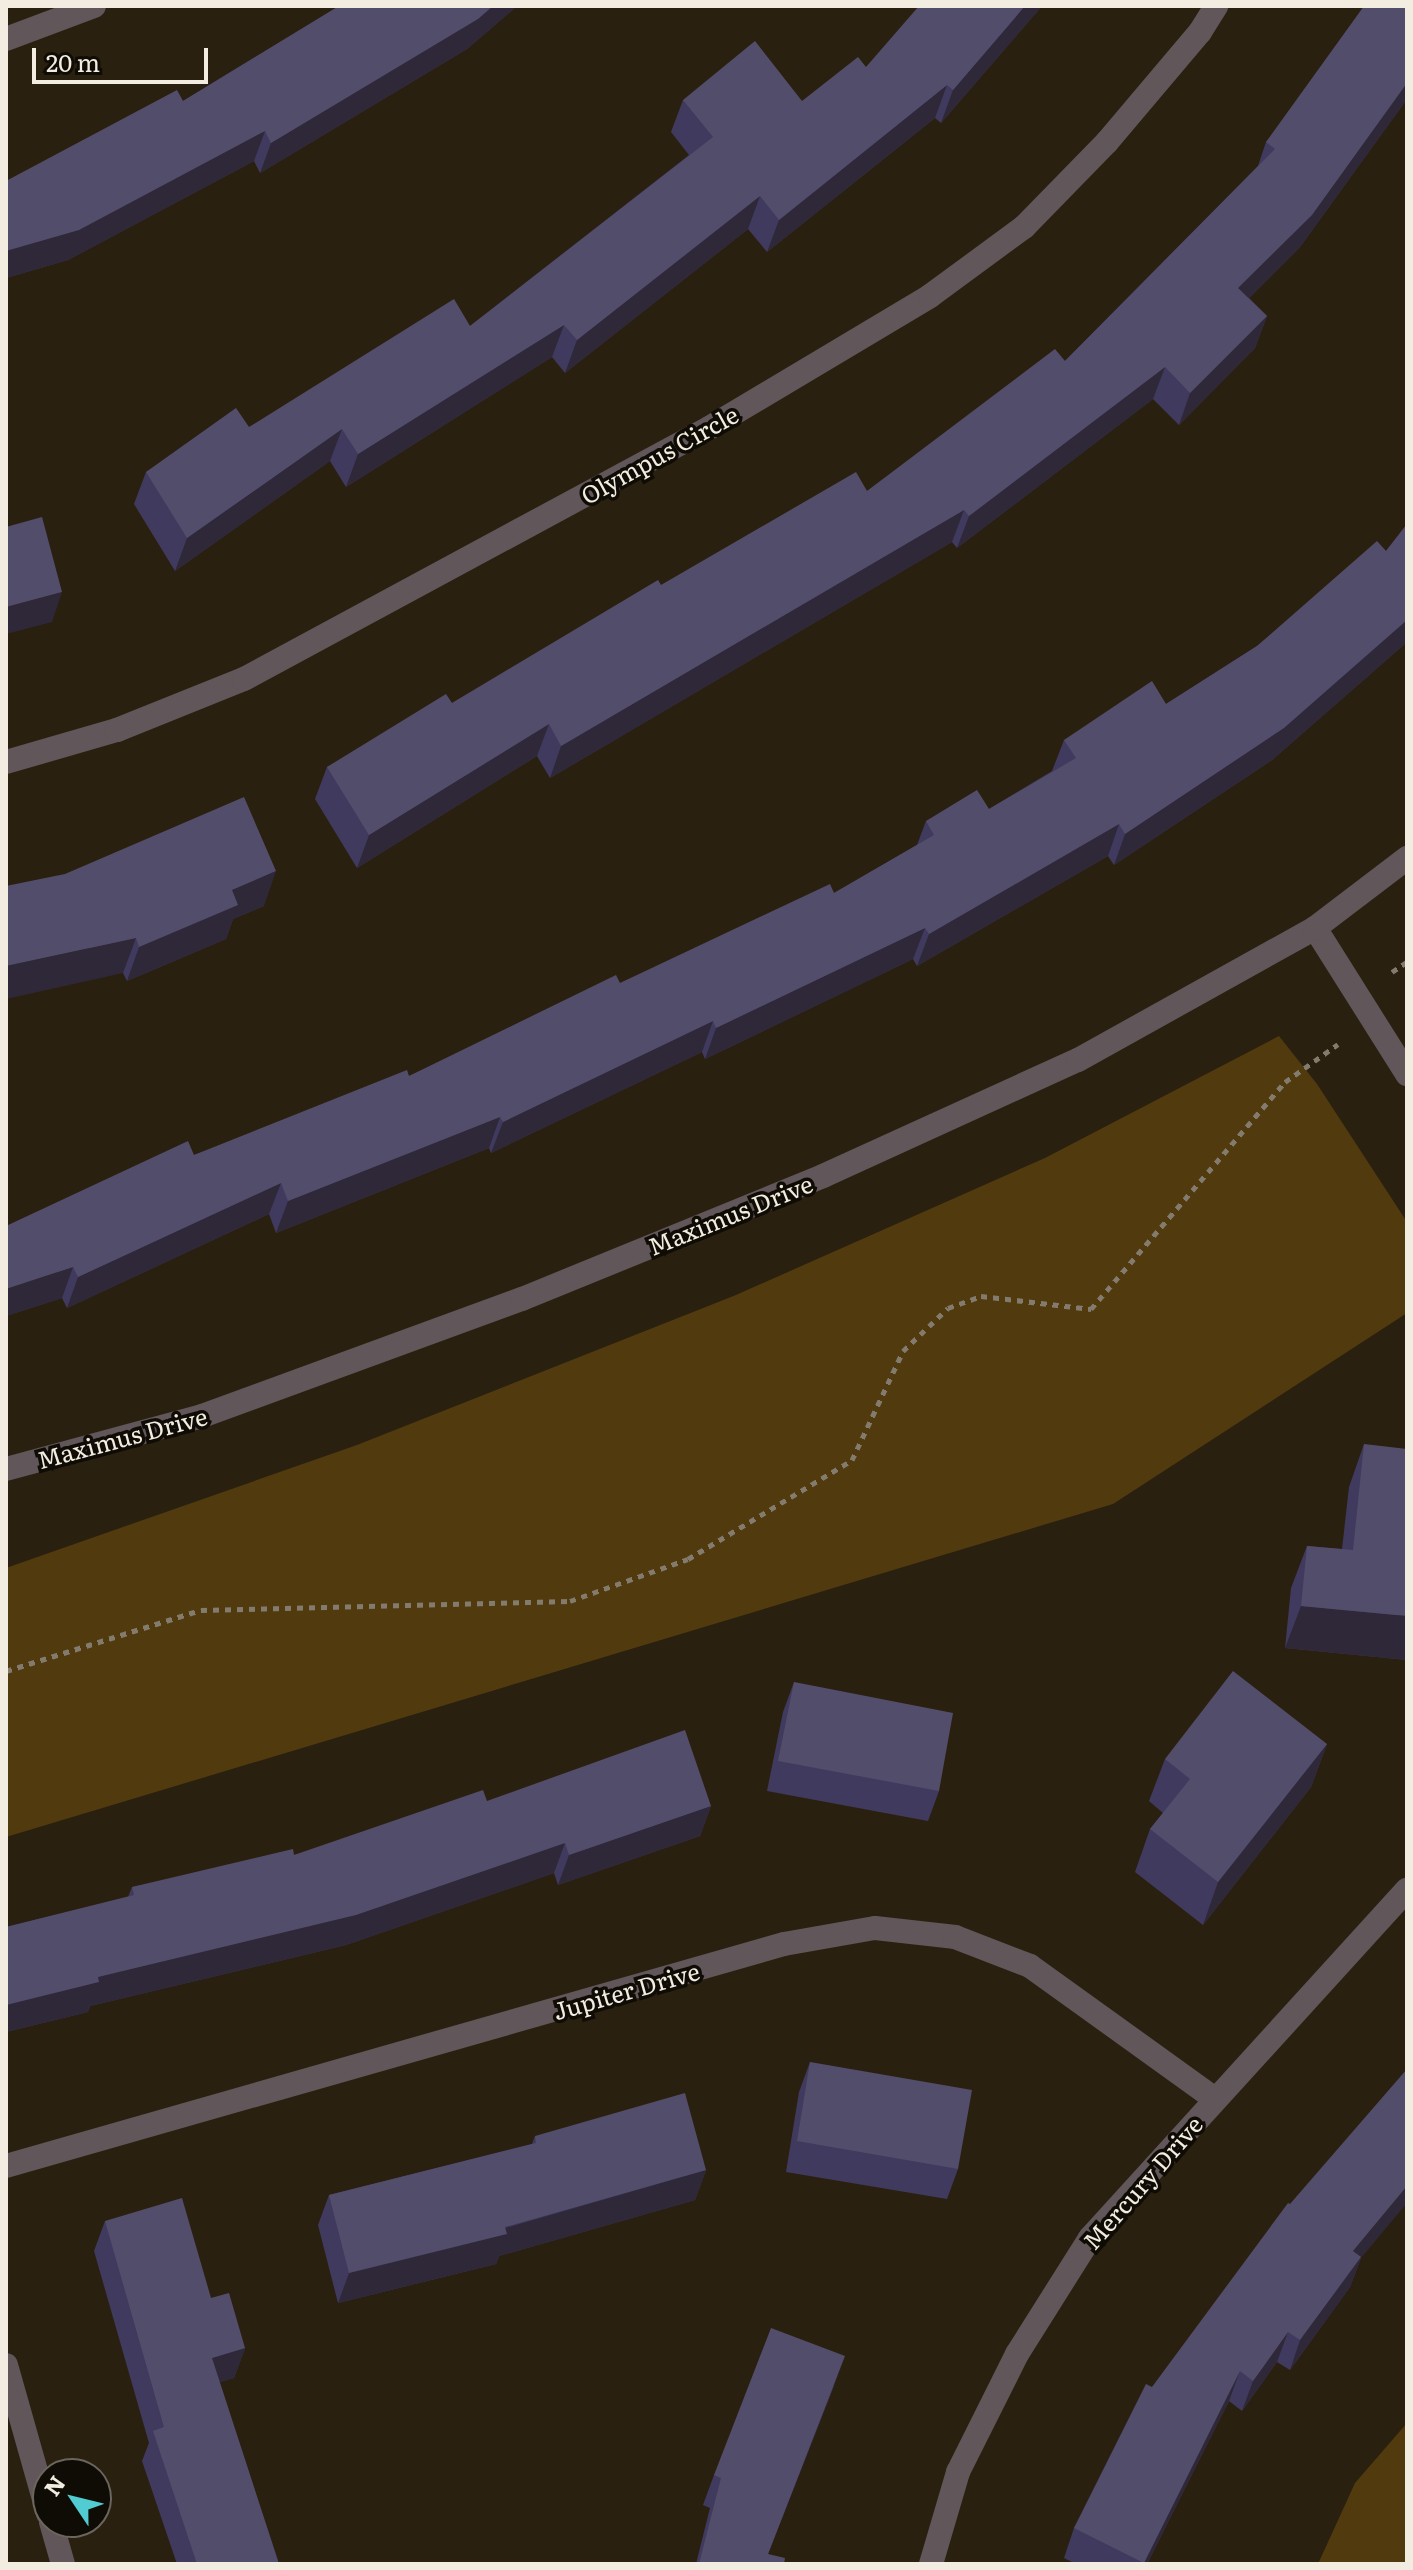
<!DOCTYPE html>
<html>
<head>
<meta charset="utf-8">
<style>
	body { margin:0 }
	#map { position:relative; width:1413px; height:2570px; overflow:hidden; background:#2a2010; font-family:Literata,serif }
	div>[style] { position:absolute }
	.green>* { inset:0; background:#513b0e }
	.path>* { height:5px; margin-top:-2.5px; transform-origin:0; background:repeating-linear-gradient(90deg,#837b6d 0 6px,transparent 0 12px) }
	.street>* { height:24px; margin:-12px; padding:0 12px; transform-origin:12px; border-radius:12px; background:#615659 }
	.wall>* { inset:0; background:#403a5e }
	.shaded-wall>* { inset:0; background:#2f2839 }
	.building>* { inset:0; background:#534d6c }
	span { translate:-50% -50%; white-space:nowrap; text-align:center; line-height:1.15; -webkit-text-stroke:7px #0f0b05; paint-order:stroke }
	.street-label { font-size:24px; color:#f2ece1 }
	.frame { position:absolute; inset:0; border:8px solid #f2ece1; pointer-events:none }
	.north { position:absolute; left:32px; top:2458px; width:80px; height:80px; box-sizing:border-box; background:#0f0b05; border:2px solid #6a655d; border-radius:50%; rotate:305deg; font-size:22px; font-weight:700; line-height:32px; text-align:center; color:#f2ece1 }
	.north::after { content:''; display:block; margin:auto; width:28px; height:36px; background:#51ccd2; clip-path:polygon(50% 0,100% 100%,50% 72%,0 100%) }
	.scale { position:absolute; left:32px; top:48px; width:176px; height:36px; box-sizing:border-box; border:4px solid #f2ece1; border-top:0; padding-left:10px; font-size:24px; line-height:28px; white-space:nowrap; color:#f2ece1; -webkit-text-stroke:6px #0f0b05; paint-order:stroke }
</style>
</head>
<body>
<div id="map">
	<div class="green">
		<div style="clip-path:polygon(1279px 1036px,1317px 1084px,1407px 1222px,1407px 1313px,1113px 1504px,6px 1837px,6px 1568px,357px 1445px,736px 1295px,1045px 1158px)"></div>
		<div style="clip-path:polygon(1407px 2423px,1407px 2564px,1318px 2564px,1355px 2483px)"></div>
	</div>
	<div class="path">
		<div style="left:1392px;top:972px;width:18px;rotate:-34deg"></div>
		<div style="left:6px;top:1671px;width:204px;rotate:-17.4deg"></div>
		<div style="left:201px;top:1610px;width:369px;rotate:-1.4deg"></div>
		<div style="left:570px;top:1601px;width:125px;rotate:-19.6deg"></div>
		<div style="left:688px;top:1559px;width:192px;rotate:-31.1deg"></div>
		<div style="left:852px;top:1460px;width:120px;rotate:-64.9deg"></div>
		<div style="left:903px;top:1351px;width:62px;rotate:-43.7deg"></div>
		<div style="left:948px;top:1308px;width:35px;rotate:-20deg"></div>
		<div style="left:981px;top:1296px;width:111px;rotate:6.7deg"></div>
		<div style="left:1091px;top:1309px;width:299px;rotate:-49.5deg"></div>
		<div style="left:1285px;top:1082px;width:65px;rotate:-35.6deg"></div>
	</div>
	<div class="street">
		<div style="left:6px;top:39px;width:94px;rotate:-20.6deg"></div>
		<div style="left:6px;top:762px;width:116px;rotate:-16.1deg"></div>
		<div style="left:117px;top:730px;width:137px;rotate:-21.9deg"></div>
		<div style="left:244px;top:679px;width:528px;rotate:-28.36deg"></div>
		<div style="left:709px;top:428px;width:257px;rotate:-30.8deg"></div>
		<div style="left:930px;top:296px;width:117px;rotate:-36.3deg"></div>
		<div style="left:1024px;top:227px;width:119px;rotate:-45.7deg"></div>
		<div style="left:1107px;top:142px;width:144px;rotate:-49.8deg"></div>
		<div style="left:1200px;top:32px;width:31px;rotate:-58deg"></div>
		<div style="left:1315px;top:928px;width:173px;rotate:57.8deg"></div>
		<div style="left:6px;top:1469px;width:203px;rotate:-15.1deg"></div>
		<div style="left:202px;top:1416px;width:341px;rotate:-20.1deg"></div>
		<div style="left:522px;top:1299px;width:325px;rotate:-22.2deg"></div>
		<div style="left:823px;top:1176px;width:280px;rotate:-24.5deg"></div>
		<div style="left:1078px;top:1060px;width:271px;rotate:-29.1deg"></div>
		<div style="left:1315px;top:928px;width:116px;rotate:-37.3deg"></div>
		<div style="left:6px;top:2166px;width:809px;rotate:-15.93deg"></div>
		<div style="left:784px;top:1944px;width:92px;rotate:-10deg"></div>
		<div style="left:875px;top:1928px;width:81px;rotate:6.4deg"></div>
		<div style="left:955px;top:1937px;width:80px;rotate:21.1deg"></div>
		<div style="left:1030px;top:1966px;width:226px;rotate:35.7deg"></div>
		<div style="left:6px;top:2365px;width:154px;rotate:74.2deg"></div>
		<div style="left:51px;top:2522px;width:44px;rotate:74.1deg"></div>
		<div style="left:931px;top:2564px;width:96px;rotate:-73.6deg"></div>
		<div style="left:958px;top:2472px;width:132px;rotate:-63.4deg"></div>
		<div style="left:1017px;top:2354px;width:137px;rotate:-57.8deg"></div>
		<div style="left:1090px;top:2238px;width:471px;rotate:-47.7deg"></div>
	</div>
	<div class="wall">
		<div style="clip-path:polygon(339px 6px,517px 6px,467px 49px,260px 173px,254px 161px,68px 260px,6px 278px,6px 181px,183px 101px)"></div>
		<div style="clip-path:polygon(1042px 6px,941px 123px,935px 118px,767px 252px,748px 229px,565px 373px,552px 357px,346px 487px,330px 461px,175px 571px,134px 504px,146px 472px,249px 427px,470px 326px,689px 155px,671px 132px,683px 100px,802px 101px,866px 67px)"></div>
		<div style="clip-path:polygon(1407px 6px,1407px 99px,1300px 247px,1249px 298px,1267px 316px,1255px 348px,1179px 425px,1153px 399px,957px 548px,952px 542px,550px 778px,537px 756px,357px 868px,315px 799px,327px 767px,452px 703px,661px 585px,867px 491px,1065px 361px,1258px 166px,1266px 142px)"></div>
		<div style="clip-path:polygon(1407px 524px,1407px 642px,1272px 760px,1114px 865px,1108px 856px,917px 966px,913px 959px,705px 1059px,702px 1052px,491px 1153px,489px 1148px,276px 1233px,269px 1214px,67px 1308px,62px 1298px,6px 1316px,194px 1155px,409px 1076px,620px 983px,834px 893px,917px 845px,926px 821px,989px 809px,1052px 771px,1064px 740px,1166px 704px,1257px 646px,1386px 551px)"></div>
		<div style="clip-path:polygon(6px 886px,264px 906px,233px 919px,226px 939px,127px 981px,123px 973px)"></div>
		<div style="clip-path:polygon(1364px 1444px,1407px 1660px,1285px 1648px,1291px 1588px,1307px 1546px,1342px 1549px,1349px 1487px)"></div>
		<div style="clip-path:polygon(794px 1682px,939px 1791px,928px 1821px,767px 1791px,783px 1712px)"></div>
		<div style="clip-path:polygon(1327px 1744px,1311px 1787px,1203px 1925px,1135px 1872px,1150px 1829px,1163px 1813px,1149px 1801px,1165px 1759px)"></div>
		<div style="clip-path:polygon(487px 1801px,711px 1806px,700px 1836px,558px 1885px,554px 1873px,346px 1945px,90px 2006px,88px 2012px,6px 2032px,6px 1927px,128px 1897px,132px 1887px,294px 1855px)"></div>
		<div style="clip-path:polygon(810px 2062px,958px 2169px,947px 2199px,786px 2172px,799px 2092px)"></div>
		<div style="clip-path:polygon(535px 2136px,706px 2170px,695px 2200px,499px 2256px,496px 2264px,338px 2303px,318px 2225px,329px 2195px,532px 2144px)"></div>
		<div style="clip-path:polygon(105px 2221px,211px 2298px,245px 2348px,234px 2378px,219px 2382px,279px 2564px,177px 2564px,142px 2461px,149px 2443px,94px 2251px)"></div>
		<div style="clip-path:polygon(1361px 2258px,1350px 2287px,1290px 2370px,1277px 2362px,1242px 2411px,1229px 2401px,1147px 2564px,1076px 2564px,1064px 2558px,1074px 2528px,1152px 2387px)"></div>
		<div style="clip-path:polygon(834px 2386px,768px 2554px,784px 2564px,696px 2564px,710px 2508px,703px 2505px,714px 2475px)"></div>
	</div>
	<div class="shaded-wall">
		<div style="clip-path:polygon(493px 6px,517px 6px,467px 49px,260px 173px,271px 143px)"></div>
		<div style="clip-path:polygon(1025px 6px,1042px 6px,941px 123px,953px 90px)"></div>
		<div style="clip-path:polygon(1407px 83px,1407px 99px,1300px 247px,1227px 320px,1238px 288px)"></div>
		<div style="clip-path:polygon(947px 85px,935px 118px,767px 252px,779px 220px)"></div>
		<div style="clip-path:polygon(265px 131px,254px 161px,68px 260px,6px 278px,6px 251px)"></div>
		<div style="clip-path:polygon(760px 196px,748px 229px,565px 373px,577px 340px)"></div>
		<div style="clip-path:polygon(1267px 316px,1255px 348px,1179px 425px,1190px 393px)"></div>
		<div style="clip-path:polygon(564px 325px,552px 357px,346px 487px,358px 454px)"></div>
		<div style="clip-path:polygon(1165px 367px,1153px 399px,957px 548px,969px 516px)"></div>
		<div style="clip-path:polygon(342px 429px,330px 461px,175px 571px,187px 538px)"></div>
		<div style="clip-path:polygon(964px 510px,952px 542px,550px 778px,561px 746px)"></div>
		<div style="clip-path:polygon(62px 592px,52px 622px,6px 634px,6px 607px)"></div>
		<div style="clip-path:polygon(1407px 620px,1407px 642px,1272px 760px,1114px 865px,1125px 834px)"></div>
		<div style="clip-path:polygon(549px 724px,537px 756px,357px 868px,369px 835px)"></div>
		<div style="clip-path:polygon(1119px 824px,1108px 856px,917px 966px,929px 934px)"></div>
		<div style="clip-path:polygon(276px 871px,264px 906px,233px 919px,226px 939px,127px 981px,139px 947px,232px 890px)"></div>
		<div style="clip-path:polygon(925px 928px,913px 959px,705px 1059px,716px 1028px)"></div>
		<div style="clip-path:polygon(136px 938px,123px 973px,6px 999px,6px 966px)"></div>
		<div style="clip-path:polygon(713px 1021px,702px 1052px,491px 1153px,503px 1122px)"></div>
		<div style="clip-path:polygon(500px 1117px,489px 1148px,276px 1233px,288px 1201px)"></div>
		<div style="clip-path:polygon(281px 1183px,269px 1214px,67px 1308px,78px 1277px)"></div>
		<div style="clip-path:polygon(73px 1267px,62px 1298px,6px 1316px,6px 1289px)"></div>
		<div style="clip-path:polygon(1301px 1606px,1407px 1616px,1407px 1660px,1285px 1648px)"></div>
		<div style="clip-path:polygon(1327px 1744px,1311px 1787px,1203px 1925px,1218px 1882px)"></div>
		<div style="clip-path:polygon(711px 1806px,700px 1836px,558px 1885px,569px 1855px)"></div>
		<div style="clip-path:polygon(565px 1843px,554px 1873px,346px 1945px,90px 2006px,88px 2012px,6px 2032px,6px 2005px,98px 1977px)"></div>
		<div style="clip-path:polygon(706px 2170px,695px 2200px,499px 2256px,496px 2264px,338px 2303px,349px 2273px)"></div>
		<div style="clip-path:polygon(1407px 2186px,1407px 2203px,1361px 2258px,1350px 2287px,1290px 2370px,1300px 2340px,1353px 2251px)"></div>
		<div style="clip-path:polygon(1288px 2332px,1277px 2362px,1242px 2411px,1253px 2381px)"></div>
		<div style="clip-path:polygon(245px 2348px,234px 2378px,201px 2388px,212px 2358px)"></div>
		<div style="clip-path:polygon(845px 2356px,834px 2386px,764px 2564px)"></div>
		<div style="clip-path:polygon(1240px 2371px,1229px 2401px,1147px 2564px,1143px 2564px)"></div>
	</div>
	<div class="building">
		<div style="clip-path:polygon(339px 6px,493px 6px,478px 19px,271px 143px,265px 131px,79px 230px,6px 251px,6px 181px,177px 90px,183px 101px)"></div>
		<div style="clip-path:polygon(919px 6px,1025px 6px,953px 90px,947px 85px,779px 220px,760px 196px,577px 340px,564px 325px,358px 454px,342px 429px,187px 538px,146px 472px,236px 408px,249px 427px,454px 299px,470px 326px,713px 137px,683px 100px,755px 41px,802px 101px,858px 57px,866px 67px)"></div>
		<div style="clip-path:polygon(1364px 6px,1407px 6px,1407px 83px,1312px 215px,1238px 288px,1267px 316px,1190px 393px,1165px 367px,969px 516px,964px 510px,561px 746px,549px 724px,369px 835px,327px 767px,446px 694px,452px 703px,658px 580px,661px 585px,856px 472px,867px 491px,1055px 349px,1065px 361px,1275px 149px,1266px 142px)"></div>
		<div style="clip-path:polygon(42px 517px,62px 592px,6px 607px,6px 527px)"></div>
		<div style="clip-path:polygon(1407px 524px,1407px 620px,1284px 728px,1125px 834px,1119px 824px,929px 934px,925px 928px,716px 1028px,713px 1021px,503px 1122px,500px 1117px,288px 1201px,281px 1183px,78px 1277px,73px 1267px,6px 1289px,6px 1226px,188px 1141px,194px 1155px,407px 1070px,409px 1076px,616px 975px,620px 983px,830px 884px,834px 893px,934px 835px,926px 821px,977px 790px,989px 809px,1076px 758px,1064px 740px,1152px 681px,1166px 704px,1257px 646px,1377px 541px,1386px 551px)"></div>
		<div style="clip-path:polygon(244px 797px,276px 871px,232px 890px,238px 905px,139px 947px,136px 938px,6px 966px,6px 886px,65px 874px)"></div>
		<div style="clip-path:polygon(1364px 1444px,1407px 1449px,1407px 1616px,1301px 1606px,1307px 1546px,1353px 1550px)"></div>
		<div style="clip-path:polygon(1233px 1671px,1327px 1744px,1218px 1882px,1150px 1829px,1190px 1779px,1165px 1759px)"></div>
		<div style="clip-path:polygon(794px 1682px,953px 1713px,939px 1791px,778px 1761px)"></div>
		<div style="clip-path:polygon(685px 1730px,711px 1806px,569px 1855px,565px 1843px,356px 1915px,98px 1977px,99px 1982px,6px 2005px,6px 1927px,134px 1895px,132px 1887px,293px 1849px,294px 1855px,483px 1790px,487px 1801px)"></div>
		<div style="clip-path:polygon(810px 2062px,972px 2090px,958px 2169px,797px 2141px)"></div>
		<div style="clip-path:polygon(1407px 2069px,1407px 2186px,1353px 2251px,1361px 2257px,1300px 2340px,1288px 2332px,1253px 2381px,1240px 2371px,1144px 2563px,1074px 2528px,1146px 2384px,1152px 2387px,1288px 2203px,1290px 2204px)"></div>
		<div style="clip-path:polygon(685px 2093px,706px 2170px,505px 2227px,507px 2234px,349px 2273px,329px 2195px,536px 2143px,535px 2136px)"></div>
		<div style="clip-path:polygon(182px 2198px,211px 2298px,229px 2293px,245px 2348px,212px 2358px,279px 2564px,197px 2564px,153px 2431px,164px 2427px,105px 2221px)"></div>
		<div style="clip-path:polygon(771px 2328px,845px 2356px,768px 2554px,785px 2558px,784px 2564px,699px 2564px,721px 2478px,714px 2475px)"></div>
	</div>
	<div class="street-label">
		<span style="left:659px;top:454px;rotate:-29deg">Olympus Circle</span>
		<span style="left:730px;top:1214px;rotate:-22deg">Maximus Drive</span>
		<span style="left:122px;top:1437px;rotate:-15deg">Maximus Drive</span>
		<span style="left:626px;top:1990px;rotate:-16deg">Jupiter Drive</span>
		<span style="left:1142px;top:2182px;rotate:-49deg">Mercury Drive</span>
	</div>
	<div class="frame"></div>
	<div class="north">N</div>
	<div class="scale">20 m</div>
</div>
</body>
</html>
